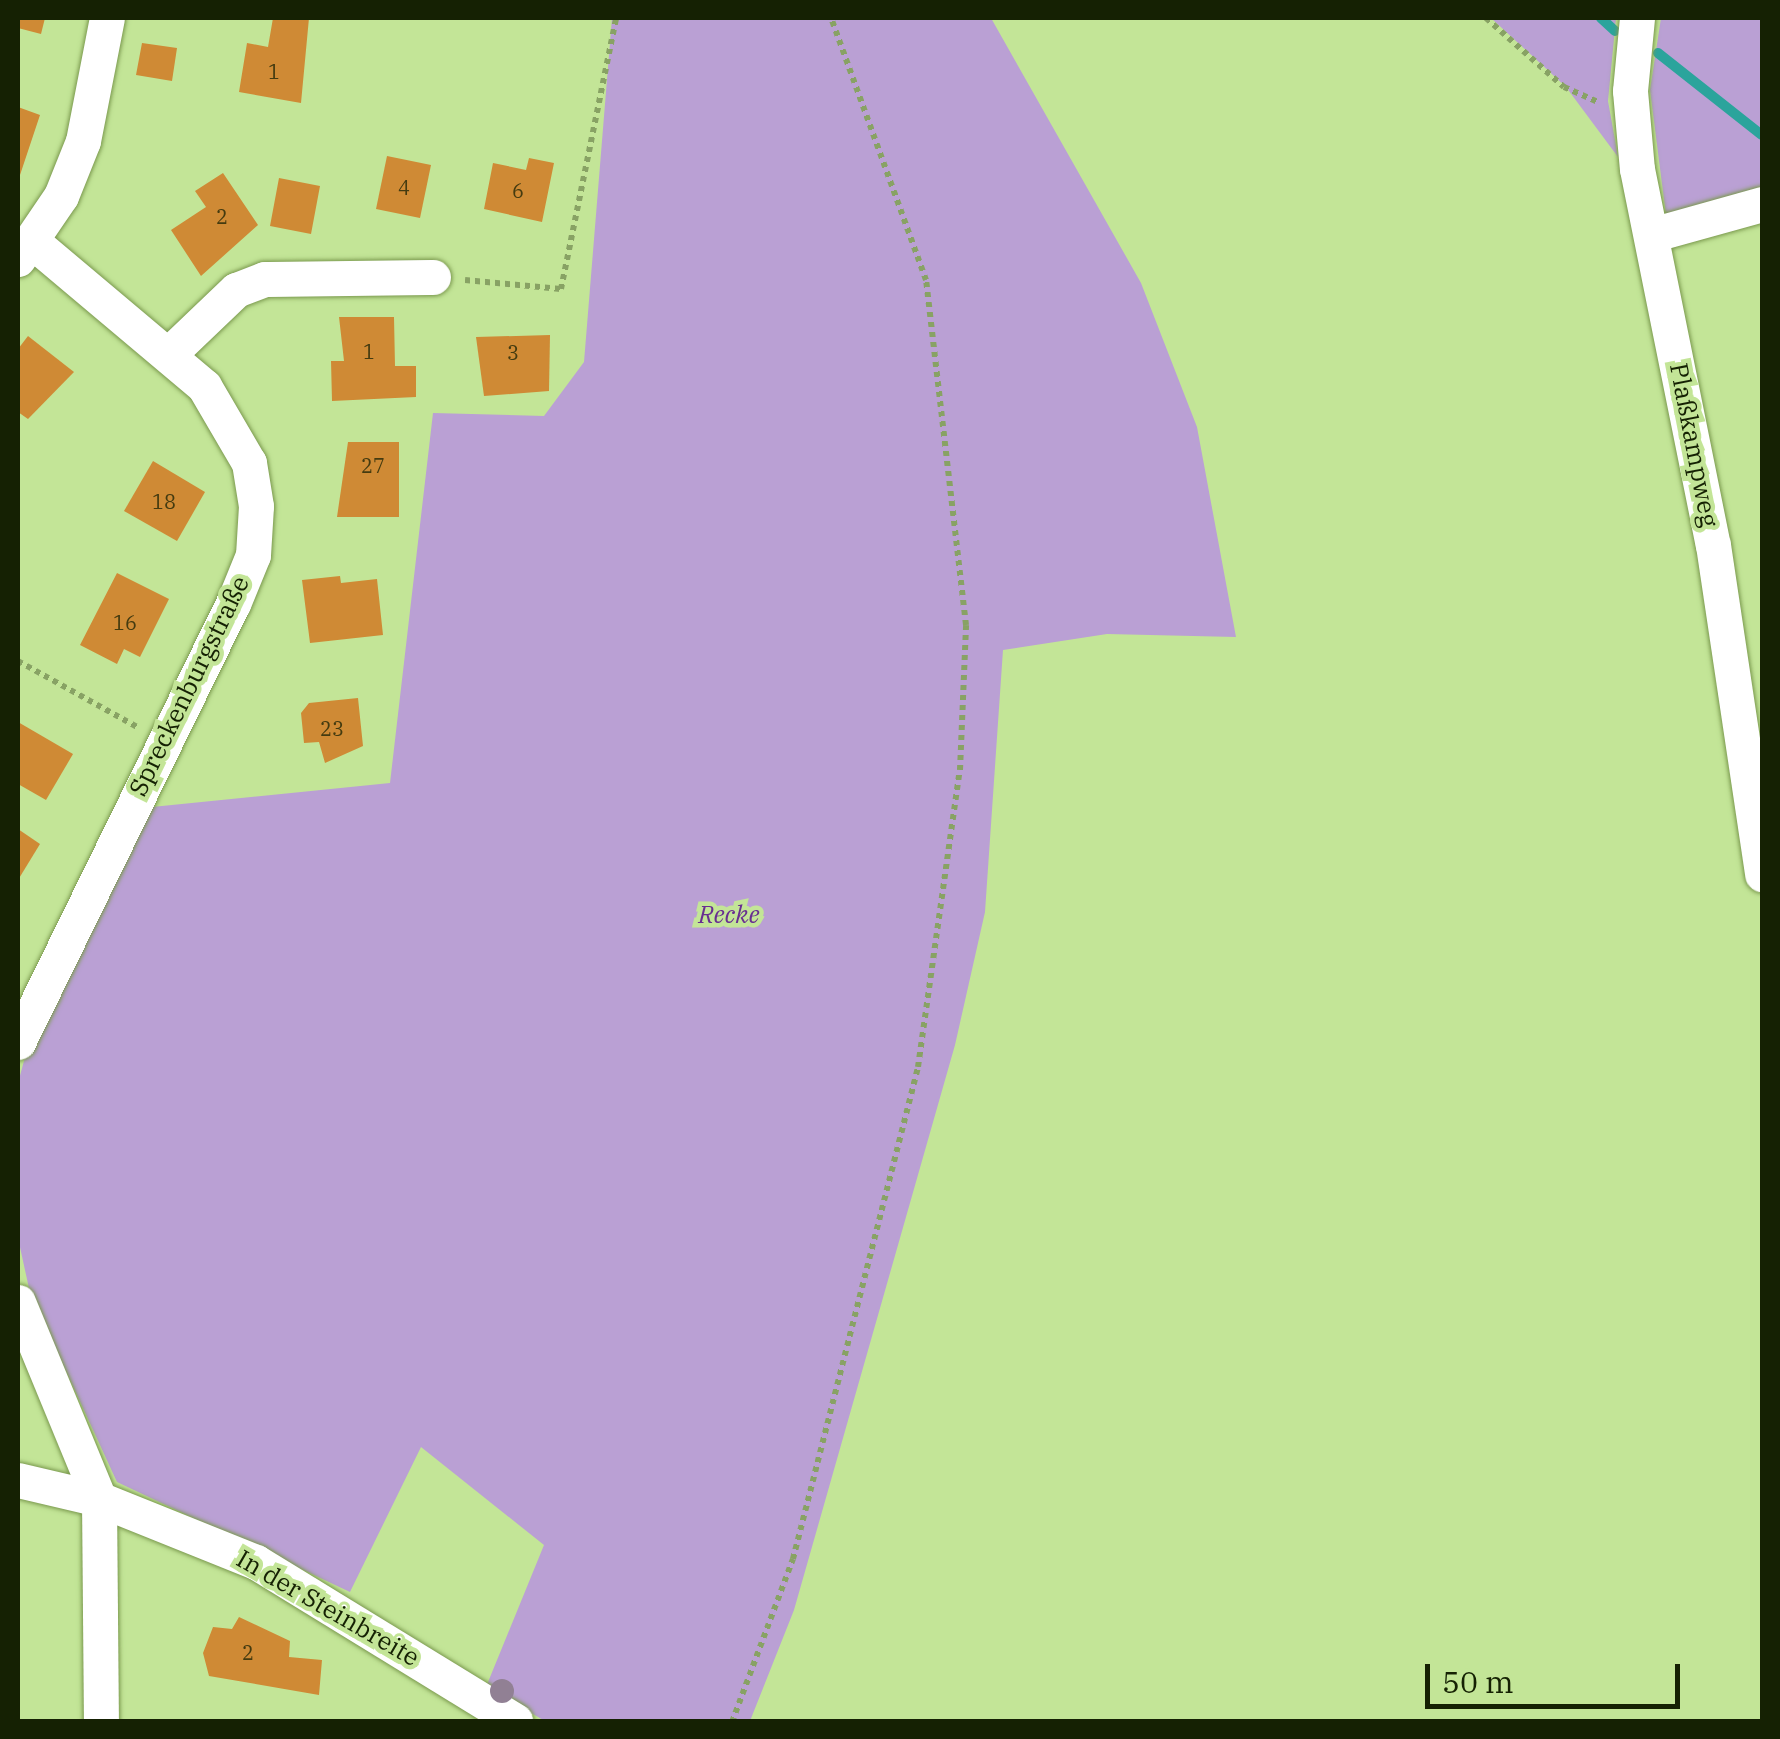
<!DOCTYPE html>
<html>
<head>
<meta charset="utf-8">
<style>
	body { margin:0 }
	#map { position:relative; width:1780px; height:1739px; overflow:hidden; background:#c3e597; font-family:"IBM Plex Serif",serif }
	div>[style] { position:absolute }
	.green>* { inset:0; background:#baa0d4 }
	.stream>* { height:10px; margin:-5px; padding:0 5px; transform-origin:5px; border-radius:5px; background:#2ba49c }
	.building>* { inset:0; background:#cf8a35 }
	.path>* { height:6px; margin-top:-3px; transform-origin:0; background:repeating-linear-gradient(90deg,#88a264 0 5px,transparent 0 10px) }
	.roads { filter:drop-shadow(0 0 2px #7a994e) drop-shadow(0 0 2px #7a994e) }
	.minor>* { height:35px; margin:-17.5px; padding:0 17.5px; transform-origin:17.5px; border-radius:17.5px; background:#fff }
	.trees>* { width:24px; height:24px; margin:-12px; border-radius:50%; background:#918094 }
	span { translate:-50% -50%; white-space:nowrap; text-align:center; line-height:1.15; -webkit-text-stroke:9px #c3e597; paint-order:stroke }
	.number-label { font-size:20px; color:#443b10 }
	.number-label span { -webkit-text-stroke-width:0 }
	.street-label { font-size:25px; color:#152103 }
	.park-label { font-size:25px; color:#682e91; font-style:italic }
	.frame { position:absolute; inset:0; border:20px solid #152103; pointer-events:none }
	.scale { position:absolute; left:1425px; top:1664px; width:255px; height:45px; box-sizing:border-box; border:5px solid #152103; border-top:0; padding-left:12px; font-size:30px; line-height:35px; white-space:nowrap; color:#152103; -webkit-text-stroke:8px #c3e597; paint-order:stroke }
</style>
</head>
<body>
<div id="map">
	<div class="green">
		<div style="clip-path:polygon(612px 18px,991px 18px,1141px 283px,1197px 427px,1236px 637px,1107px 634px,1003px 650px,985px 912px,955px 1045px,794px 1610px,750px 1721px,545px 1721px,486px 1687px,544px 1545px,421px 1447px,350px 1592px,117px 1482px,30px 1293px,18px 1238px,18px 1083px,31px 1035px,152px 807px,390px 783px,433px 413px,544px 416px,584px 362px)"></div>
		<div style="clip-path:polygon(1491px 18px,1616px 18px,1608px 101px,1618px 157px,1566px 87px)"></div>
		<div style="clip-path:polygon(1661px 18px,1762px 18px,1762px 222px,1666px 215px,1650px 90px)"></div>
	</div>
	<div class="stream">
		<div style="left:1601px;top:18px;width:19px;rotate:43deg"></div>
		<div style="left:1658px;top:53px;width:132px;rotate:38.3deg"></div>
	</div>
	<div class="building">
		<div style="clip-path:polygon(18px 18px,45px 18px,41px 34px,18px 28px)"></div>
		<div style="clip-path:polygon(273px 18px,309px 18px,301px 103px,239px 92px,247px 43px,268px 47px)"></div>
		<div style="clip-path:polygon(142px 43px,177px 48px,172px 81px,136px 75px)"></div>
		<div style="clip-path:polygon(18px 107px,40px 115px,18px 181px)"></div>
		<div style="clip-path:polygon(387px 156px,431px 165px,420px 218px,376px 209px)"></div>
		<div style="clip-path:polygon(529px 158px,554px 163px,542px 222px,484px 209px,493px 163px,526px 170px)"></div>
		<div style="clip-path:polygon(223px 173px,258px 225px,201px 276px,171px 230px,206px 207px,195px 191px)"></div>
		<div style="clip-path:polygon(279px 178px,320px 186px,311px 234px,270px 226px)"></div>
		<div style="clip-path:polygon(339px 317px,394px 317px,395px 366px,416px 366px,416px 397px,332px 401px,331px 361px,344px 361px)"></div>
		<div style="clip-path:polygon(550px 335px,549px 391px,484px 396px,476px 337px)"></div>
		<div style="clip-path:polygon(28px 336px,74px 372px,28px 419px,18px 412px,18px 349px)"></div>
		<div style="clip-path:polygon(348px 442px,399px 442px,399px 517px,337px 517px)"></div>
		<div style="clip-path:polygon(153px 461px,205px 492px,177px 541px,124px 511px)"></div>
		<div style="clip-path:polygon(117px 573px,169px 599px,140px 657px,124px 649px,117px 664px,80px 645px)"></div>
		<div style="clip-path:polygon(340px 576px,341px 583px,377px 579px,383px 635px,310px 643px,302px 580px)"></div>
		<div style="clip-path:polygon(358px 698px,363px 746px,325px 763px,319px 742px,304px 743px,301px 713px,309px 703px)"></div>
		<div style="clip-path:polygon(18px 722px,73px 754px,46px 800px,18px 784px)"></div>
		<div style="clip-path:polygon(18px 829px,40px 844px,18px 880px)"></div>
		<div style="clip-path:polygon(239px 1617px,290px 1641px,289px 1657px,322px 1660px,319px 1695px,209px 1676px,203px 1653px,213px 1627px,232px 1629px)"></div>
	</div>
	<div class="path">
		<div style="left:1486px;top:18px;width:104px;rotate:41.5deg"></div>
		<div style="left:1564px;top:87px;width:39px;rotate:24deg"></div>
		<div style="left:465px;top:280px;width:96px;rotate:5.4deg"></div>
		<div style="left:561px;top:289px;width:277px;rotate:-78.5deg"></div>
		<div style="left:18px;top:661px;width:136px;rotate:29deg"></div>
		<div style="left:732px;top:1722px;width:174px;rotate:-69.5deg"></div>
		<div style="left:793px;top:1559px;width:508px;rotate:-75.74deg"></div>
		<div style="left:918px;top:1067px;width:300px;rotate:-82deg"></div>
		<div style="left:960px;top:770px;width:145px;rotate:-87.6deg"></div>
		<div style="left:966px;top:625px;width:347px;rotate:-96.6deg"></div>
		<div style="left:926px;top:280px;width:279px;rotate:-109.9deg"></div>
	</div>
	<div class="roads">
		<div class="minor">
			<div style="left:1637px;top:18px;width:73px;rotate:95.5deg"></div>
			<div style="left:1630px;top:91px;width:78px;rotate:84.9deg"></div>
			<div style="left:1637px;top:169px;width:384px;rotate:78.6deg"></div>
			<div style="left:1713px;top:545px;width:333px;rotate:81.5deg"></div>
			<div style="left:1651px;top:235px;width:115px;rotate:-15.6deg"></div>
			<div style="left:18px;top:259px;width:76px;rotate:-55.7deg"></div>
			<div style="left:61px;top:196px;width:59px;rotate:-68.2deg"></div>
			<div style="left:83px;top:141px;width:125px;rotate:-79deg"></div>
			<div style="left:169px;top:354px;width:93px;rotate:-43.7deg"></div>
			<div style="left:236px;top:290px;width:31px;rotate:-21deg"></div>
			<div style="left:265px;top:279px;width:168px;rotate:-0.7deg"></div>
			<div style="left:18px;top:1042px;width:488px;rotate:-63.9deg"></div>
			<div style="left:233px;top:604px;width:53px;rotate:-67.8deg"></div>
			<div style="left:253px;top:555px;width:49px;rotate:-86.5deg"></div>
			<div style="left:256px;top:506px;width:44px;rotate:-99.2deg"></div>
			<div style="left:249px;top:463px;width:89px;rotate:-120.3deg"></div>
			<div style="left:204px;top:386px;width:225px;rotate:-139.9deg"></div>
			<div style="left:18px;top:1302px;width:213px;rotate:67.6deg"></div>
			<div style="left:99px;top:1499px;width:223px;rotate:89.5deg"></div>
			<div style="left:18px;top:1480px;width:83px;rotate:13.2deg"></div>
			<div style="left:99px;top:1499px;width:169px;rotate:21.9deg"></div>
			<div style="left:256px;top:1562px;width:304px;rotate:31.5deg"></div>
		</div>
	</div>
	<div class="trees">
		<div style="left:502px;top:1691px"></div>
	</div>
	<div class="number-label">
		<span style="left:274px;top:71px">1</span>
		<span style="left:404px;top:187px">4</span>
		<span style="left:518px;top:190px">6</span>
		<span style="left:222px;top:216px">2</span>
		<span style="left:369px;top:351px">1</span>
		<span style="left:513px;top:352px">3</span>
		<span style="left:373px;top:465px">27</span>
		<span style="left:164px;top:501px">18</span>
		<span style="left:125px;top:622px">16</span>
		<span style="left:332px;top:728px">23</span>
		<span style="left:248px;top:1652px">2</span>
	</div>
	<div class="street-label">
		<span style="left:1694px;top:445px;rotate:79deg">Plaßkampweg</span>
		<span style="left:189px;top:686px;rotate:-64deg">Spreckenburgstraße</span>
		<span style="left:328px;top:1608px;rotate:30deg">In der Steinbreite</span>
	</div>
	<div class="park-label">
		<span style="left:729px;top:914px">Recke</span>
	</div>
	<div class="frame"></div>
	<div class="scale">50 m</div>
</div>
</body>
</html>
